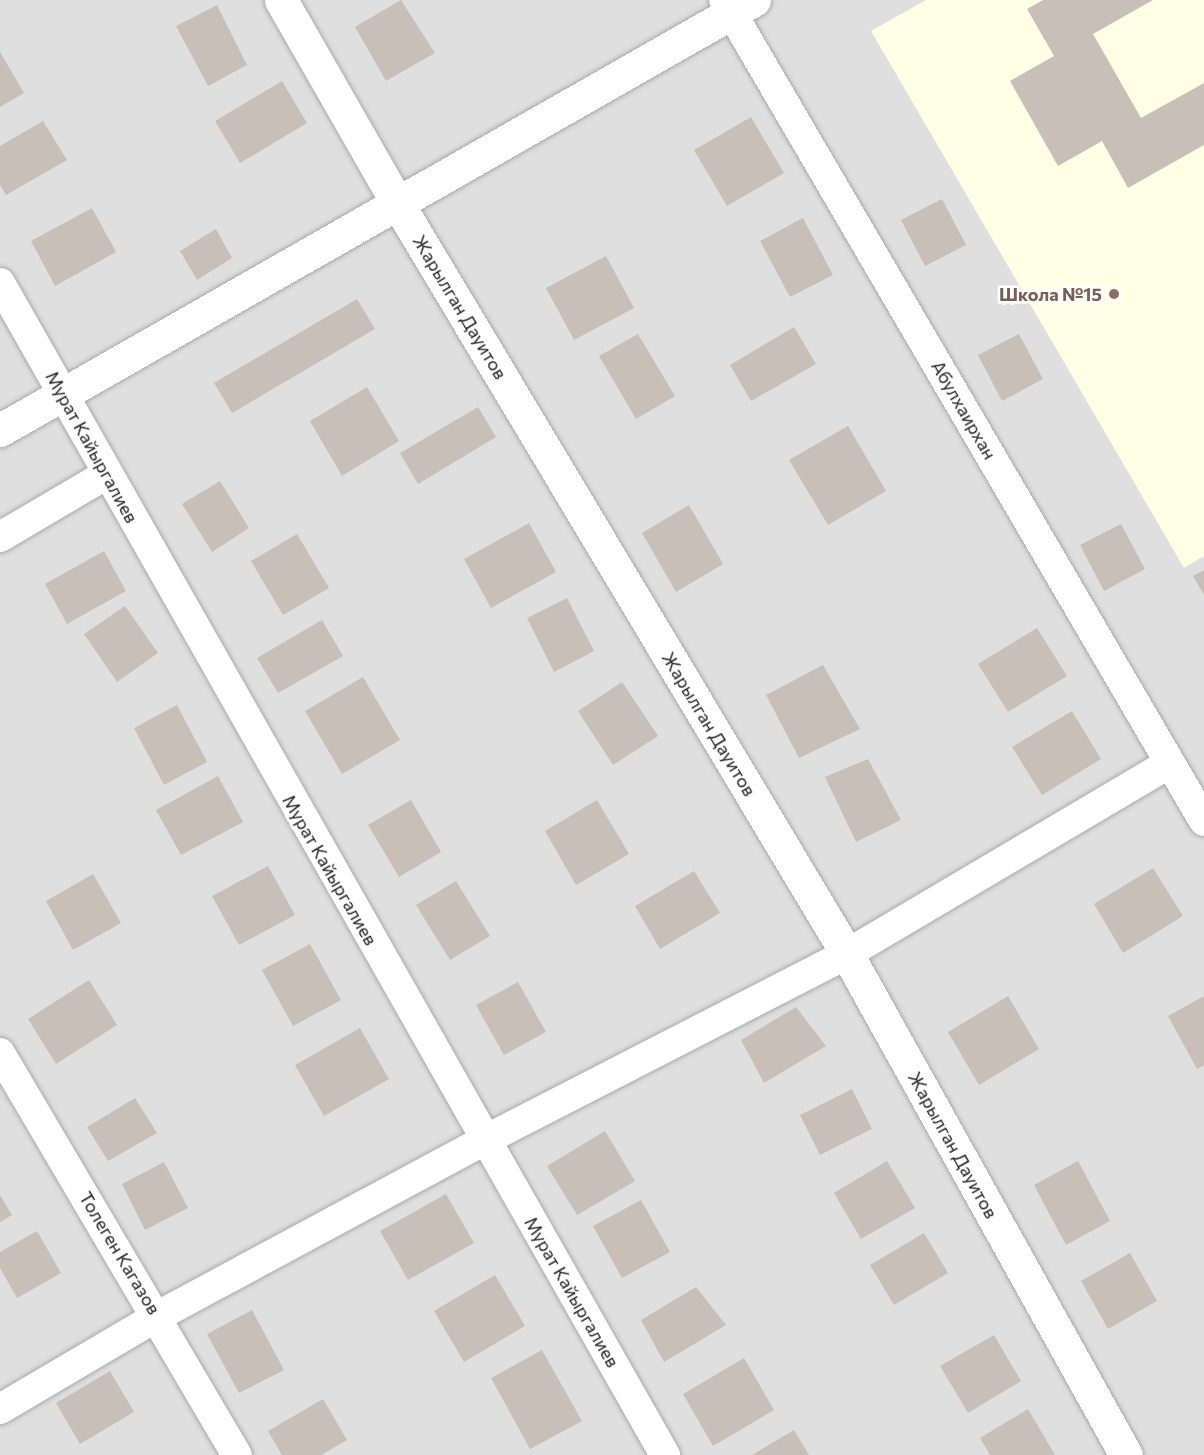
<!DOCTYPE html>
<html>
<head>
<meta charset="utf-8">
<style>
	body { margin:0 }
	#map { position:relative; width:1204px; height:1455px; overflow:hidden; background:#f2efe9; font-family:Commissioner,sans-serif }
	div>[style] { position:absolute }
	.residential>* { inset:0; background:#e0dfdf }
	.education>* { inset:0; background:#ffffe5 }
	.building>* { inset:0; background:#c7bfb8 }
	.roads { filter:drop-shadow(0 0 2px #a9a9a9) drop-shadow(0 0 2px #a9a9a9) }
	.minor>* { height:30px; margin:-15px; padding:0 15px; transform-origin:15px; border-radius:15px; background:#fff }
	.tertiary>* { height:33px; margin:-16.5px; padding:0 16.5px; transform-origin:16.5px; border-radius:16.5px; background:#fff }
	.dots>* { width:16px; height:16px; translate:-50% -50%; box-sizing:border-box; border:3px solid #fff; border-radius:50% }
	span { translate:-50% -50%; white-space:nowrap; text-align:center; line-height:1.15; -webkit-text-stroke:5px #fff; paint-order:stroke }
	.education-label { font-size:18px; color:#785e54; font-weight:700 }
	.right { translate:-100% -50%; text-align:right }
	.street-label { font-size:18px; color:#222 }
</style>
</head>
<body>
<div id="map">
	<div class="residential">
		<div style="clip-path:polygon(0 0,1204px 0,1204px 1455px,0 1455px)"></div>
	</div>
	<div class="education">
		<div style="clip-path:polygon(926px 0,1204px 0,1204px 556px,1184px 568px,871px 31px)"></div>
	</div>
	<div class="building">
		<div style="clip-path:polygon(401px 0,435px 53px,386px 81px,355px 27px)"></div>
		<div style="clip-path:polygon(1043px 0,1153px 0,1093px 34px,1141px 118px,1204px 83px,1204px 145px,1128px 188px,1102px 141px,1058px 166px,1010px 81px,1054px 56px,1027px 9px)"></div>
		<div style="clip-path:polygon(217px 5px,247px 65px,208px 86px,176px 26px)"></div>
		<div style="clip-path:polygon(0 52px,24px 93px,0 107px)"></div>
		<div style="clip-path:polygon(282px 81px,307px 123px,240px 163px,215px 121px)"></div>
		<div style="clip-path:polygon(751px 117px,784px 173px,727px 206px,694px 150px)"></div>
		<div style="clip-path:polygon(43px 121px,67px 160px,6px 195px,0 185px,0 146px)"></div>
		<div style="clip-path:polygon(942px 199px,966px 245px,925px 266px,901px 220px)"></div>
		<div style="clip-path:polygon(92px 208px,116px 252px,55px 286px,31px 241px)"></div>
		<div style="clip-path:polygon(803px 218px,833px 275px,790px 297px,760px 241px)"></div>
		<div style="clip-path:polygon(216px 229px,232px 258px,197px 280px,180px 251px)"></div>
		<div style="clip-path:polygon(606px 256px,634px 308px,574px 340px,546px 288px)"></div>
		<div style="clip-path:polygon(357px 299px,375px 329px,232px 413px,214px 383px)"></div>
		<div style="clip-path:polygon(794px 327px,816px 364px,751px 401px,730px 365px)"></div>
		<div style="clip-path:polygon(638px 334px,675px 396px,636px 419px,599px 356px)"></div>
		<div style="clip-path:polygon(1019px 334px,1043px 379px,1002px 401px,978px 355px)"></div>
		<div style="clip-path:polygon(367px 387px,399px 441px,342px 476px,310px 421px)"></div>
		<div style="clip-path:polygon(478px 407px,496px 437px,418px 484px,400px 453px)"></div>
		<div style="clip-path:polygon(848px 426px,886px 491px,828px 525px,789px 460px)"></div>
		<div style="clip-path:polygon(220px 481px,249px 528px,212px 552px,182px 504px)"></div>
		<div style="clip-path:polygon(689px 505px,723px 564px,676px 592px,642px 533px)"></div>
		<div style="clip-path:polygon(529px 523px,556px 572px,491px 608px,464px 559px)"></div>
		<div style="clip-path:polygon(1121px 524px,1145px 569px,1104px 591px,1080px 545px)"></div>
		<div style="clip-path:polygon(297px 534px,329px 588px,283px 615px,251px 561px)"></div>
		<div style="clip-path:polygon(104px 551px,126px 591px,67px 624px,45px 584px)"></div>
		<div style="clip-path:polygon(1204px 570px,1204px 595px,1193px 576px)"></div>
		<div style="clip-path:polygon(567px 598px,594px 651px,554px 672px,527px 618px)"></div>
		<div style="clip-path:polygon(125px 606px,158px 653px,117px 682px,84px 634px)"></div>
		<div style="clip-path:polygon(322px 620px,343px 656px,278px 693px,257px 658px)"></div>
		<div style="clip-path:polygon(1037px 628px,1067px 676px,1008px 712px,978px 664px)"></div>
		<div style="clip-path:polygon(823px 665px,860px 729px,799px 758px,766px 695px)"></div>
		<div style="clip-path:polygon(363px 677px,400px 740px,342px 774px,305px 711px)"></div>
		<div style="clip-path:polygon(622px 682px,658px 736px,613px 765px,578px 711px)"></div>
		<div style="clip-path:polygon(177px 705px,207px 762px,164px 785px,134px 728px)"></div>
		<div style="clip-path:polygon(1072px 711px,1101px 759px,1042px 795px,1012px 747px)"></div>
		<div style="clip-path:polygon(868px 759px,901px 820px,856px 842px,825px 777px)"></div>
		<div style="clip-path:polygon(218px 776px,243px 822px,181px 855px,156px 810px)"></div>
		<div style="clip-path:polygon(411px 800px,441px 852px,399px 877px,368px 825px)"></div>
		<div style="clip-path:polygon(597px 800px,629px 854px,576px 885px,545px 831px)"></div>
		<div style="clip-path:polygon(268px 866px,295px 915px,239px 945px,212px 896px)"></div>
		<div style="clip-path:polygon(1153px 868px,1183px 916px,1123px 953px,1094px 904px)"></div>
		<div style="clip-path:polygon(694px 871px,720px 913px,660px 949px,635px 906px)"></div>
		<div style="clip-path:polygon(93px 874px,121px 923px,73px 950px,46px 901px)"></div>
		<div style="clip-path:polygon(456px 881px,490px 936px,450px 960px,416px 905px)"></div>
		<div style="clip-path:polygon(310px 944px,341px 1000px,293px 1026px,262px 970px)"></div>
		<div style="clip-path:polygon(89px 980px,117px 1025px,56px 1064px,28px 1019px)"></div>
		<div style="clip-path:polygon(518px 982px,546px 1032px,504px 1055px,476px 1005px)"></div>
		<div style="clip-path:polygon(1008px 996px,1039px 1049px,979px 1085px,948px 1032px)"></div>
		<div style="clip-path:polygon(1204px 996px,1204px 1065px,1197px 1069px,1168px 1016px)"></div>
		<div style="clip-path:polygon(796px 1007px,826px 1046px,764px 1083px,741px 1040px)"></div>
		<div style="clip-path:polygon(360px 1028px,389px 1079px,324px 1116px,295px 1065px)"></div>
		<div style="clip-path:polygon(852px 1089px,872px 1129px,820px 1155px,800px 1115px)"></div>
		<div style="clip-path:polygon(135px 1098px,157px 1133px,108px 1161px,87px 1127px)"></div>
		<div style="clip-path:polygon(605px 1131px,635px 1181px,577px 1215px,547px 1166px)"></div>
		<div style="clip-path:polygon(887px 1161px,915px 1208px,861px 1239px,834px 1193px)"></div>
		<div style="clip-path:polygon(1078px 1161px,1110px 1221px,1066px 1245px,1034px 1185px)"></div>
		<div style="clip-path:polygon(164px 1162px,188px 1208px,145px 1230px,122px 1184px)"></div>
		<div style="clip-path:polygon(446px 1194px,474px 1243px,408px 1280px,380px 1231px)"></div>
		<div style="clip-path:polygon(0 1195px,12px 1215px,0 1222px)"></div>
		<div style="clip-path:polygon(641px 1200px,670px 1252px,622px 1278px,593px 1226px)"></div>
		<div style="clip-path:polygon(37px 1231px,61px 1273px,17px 1298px,0 1268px,0 1252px)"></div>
		<div style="clip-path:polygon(924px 1233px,948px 1273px,894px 1305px,870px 1265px)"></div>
		<div style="clip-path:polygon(1130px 1253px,1157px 1301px,1108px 1329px,1081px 1281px)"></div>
		<div style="clip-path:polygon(495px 1275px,525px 1326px,464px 1362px,434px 1311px)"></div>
		<div style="clip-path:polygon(696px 1287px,726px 1325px,664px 1362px,641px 1320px)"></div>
		<div style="clip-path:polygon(252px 1310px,284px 1370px,239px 1393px,207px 1334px)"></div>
		<div style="clip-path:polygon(994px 1335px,1021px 1381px,968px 1413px,940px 1366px)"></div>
		<div style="clip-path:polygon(542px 1350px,582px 1421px,530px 1449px,491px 1378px)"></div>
		<div style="clip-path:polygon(744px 1358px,774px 1410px,713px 1446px,683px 1394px)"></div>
		<div style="clip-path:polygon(110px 1371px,134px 1412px,80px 1444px,56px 1403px)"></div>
		<div style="clip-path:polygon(323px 1399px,347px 1440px,321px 1455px,282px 1455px,268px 1431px)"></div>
		<div style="clip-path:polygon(1028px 1409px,1055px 1455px,990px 1455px,980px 1438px)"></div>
		<div style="clip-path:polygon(794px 1430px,809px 1455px,752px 1455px)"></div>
	</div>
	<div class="roads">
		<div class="minor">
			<div style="left:724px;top:0;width:951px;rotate:59.69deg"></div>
			<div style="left:0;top:283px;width:1348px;rotate:60.43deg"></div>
			<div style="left:0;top:537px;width:124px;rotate:-30.5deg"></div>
			<div style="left:0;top:1053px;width:467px;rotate:59.5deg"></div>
			<div style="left:0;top:1409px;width:183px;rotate:-30.5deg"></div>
			<div style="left:158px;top:1316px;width:371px;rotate:-28.3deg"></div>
			<div style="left:485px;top:1140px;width:407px;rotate:-27.2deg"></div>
			<div style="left:847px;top:954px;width:375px;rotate:-30.6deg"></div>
		</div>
		<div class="tertiary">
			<div style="left:281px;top:0;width:235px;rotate:60.2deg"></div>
			<div style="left:398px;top:204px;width:874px;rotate:59.09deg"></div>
			<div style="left:847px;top:954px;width:573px;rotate:60.89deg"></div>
			<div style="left:0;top:430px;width:868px;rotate:-29.7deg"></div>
		</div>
	</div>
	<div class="dots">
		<div style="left:1114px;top:294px;background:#8d6e63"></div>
	</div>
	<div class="education-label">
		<span class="right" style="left:1102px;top:294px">Школа №15</span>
	</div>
	<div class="street-label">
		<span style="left:460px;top:307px;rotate:59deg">Жарылган Дауитов</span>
		<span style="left:964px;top:410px;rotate:60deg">Абулхаирхан</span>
		<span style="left:92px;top:447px;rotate:61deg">Мурат Кайыргалиев</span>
		<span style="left:709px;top:724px;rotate:59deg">Жарылган Дауитов</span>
		<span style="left:330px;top:870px;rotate:60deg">Мурат Кайыргалиев</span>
		<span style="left:953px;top:1145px;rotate:61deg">Жарылган Дауитов</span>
		<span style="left:120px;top:1253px;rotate:59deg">Толеген Кагазов</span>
		<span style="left:572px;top:1292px;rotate:60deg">Мурат Кайыргалиев</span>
	</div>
</div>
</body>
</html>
